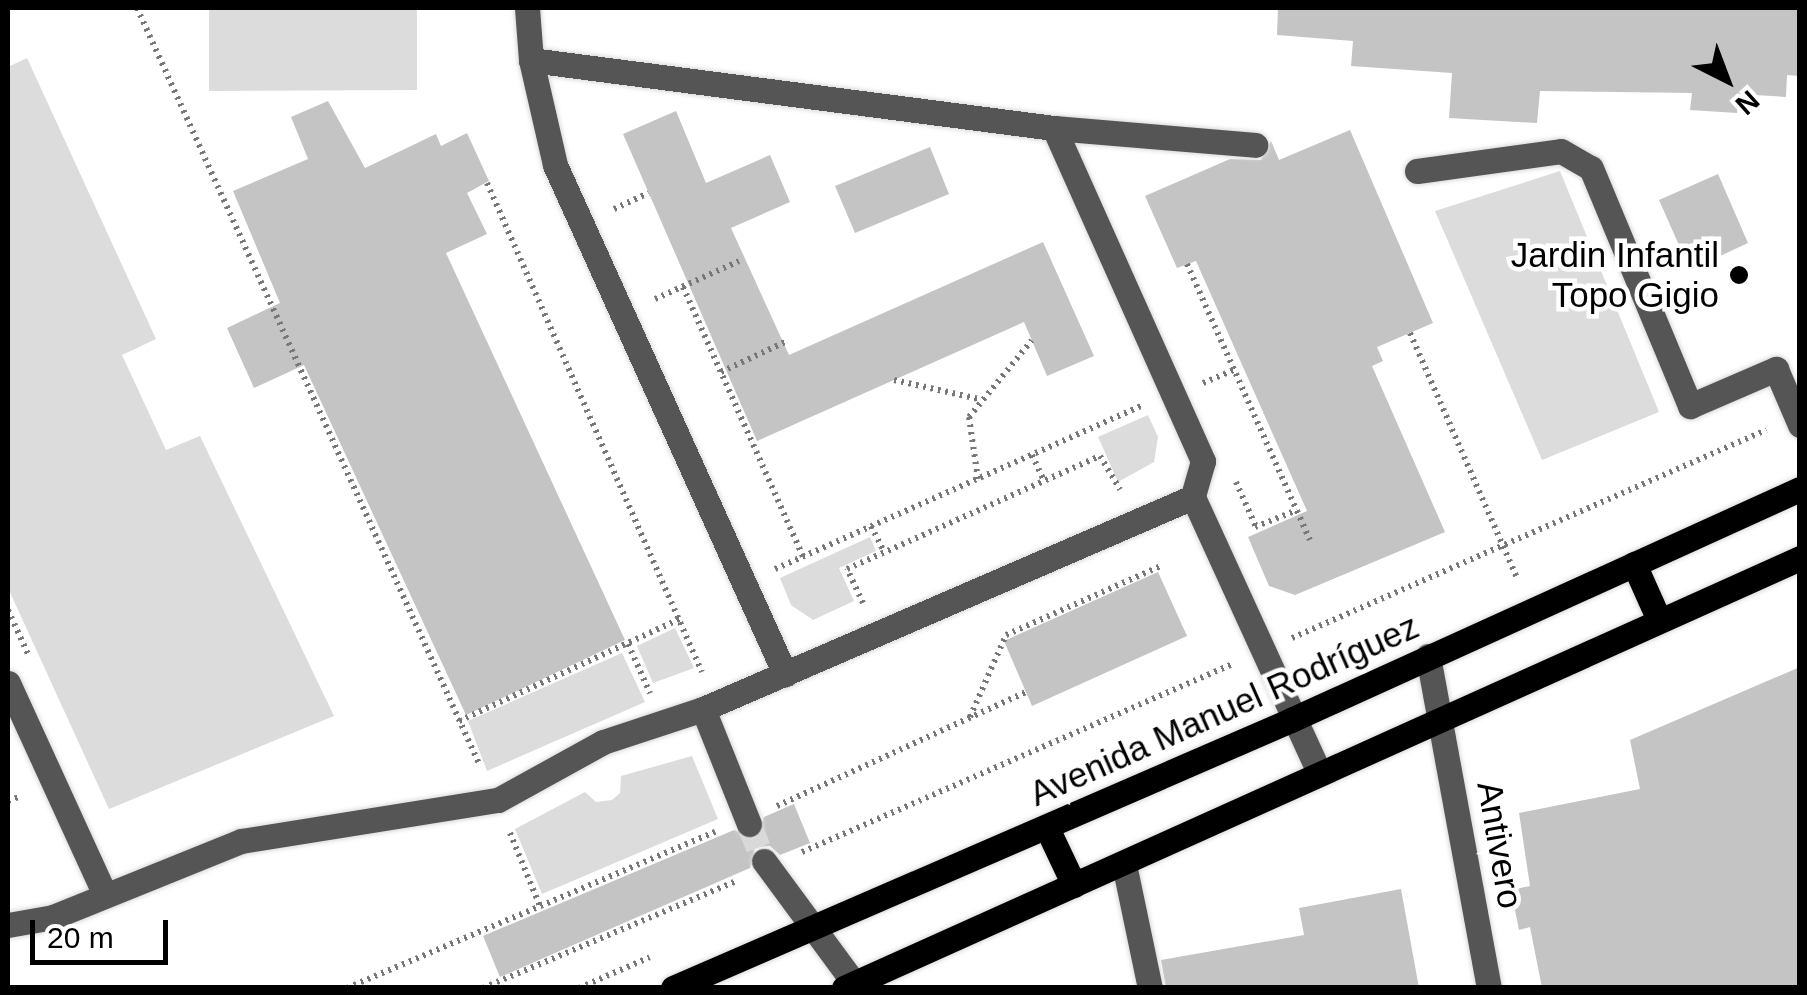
<!DOCTYPE html>
<html>
<head>
<meta charset="utf-8">
<style>
	body { margin:0 }
	#map { position:relative; width:1807px; height:995px; overflow:hidden; background:#fff; font-family:Arial,sans-serif }
	div>[style] { position:absolute }
	.green>* { inset:0; background:#dcdcdc }
	.building>* { inset:0; background:#c4c4c4 }
	.minor-tunnel>* { height:25px; margin-top:-12.5px; transform-origin:0; background:repeating-linear-gradient(90deg,#d9d9d9 0 25px,transparent 0 37px) }
	.path>* { height:6px; margin-top:-3px; transform-origin:0; background:repeating-linear-gradient(90deg,#777 0 2.5px,transparent 0 7.5px) }
	.roads { filter:drop-shadow(0 0 2px #dbdbdb) drop-shadow(0 0 2px #dbdbdb) }
	.minor>* { height:25px; margin:-12.5px; padding:0 12.5px; transform-origin:12.5px; border-radius:12.5px; background:#555 }
	.major>* { height:25px; margin:-12.5px; padding:0 12.5px; transform-origin:12.5px; border-radius:12.5px; background:#000 }
	.dots>* { width:28px; height:28px; translate:-50% -50%; box-sizing:border-box; border:5px solid #fff; border-radius:50% }
	span { translate:-50% -50%; white-space:nowrap; text-align:center; line-height:1.15; -webkit-text-stroke:9px #fff; paint-order:stroke }
	.poi-label { font-size:35px; color:#000 }
	.right { translate:-100% -50%; text-align:right }
	.street-label { font-size:35px; color:#000 }
	.frame { position:absolute; inset:0; border:10px solid #000; pointer-events:none }
	.north { position:absolute; left:1677px; top:30px; width:100px; height:100px; -webkit-text-stroke:8px #fff; paint-order:stroke; rotate:138deg; font-size:28px; font-weight:700; line-height:40px; text-align:center; color:#000 }
	.north::after { content:''; display:block; margin:auto; width:35px; height:45px; background:#000; clip-path:polygon(50% 0,100% 100%,50% 72%,0 100%) }
	.scale { position:absolute; left:30px; top:920px; width:138px; height:45px; box-sizing:border-box; border:5px solid #000; border-top:0; padding-left:12px; font-size:30px; line-height:35px; white-space:nowrap; color:#000; -webkit-text-stroke:8px #fff; paint-order:stroke }
</style>
</head>
<body>
<div id="map">
	<div class="green">
		<div style="clip-path:polygon(209px 8px,417px 8px,417px 90px,209px 91px)"></div>
		<div style="clip-path:polygon(27px 58px,156px 339px,122px 355px,166px 450px,200px 436px,334px 716px,109px 809px,8px 588px,8px 67px)"></div>
		<div style="clip-path:polygon(1560px 171px,1659px 412px,1542px 460px,1435px 211px)"></div>
		<div style="clip-path:polygon(1148px 415px,1158px 437px,1154px 462px,1118px 482px,1098px 437px)"></div>
		<div style="clip-path:polygon(870px 537px,876px 551px,839px 568px,854px 601px,813px 620px,791px 605px,780px 578px)"></div>
		<div style="clip-path:polygon(675px 628px,694px 668px,653px 683px,637px 646px)"></div>
		<div style="clip-path:polygon(622px 653px,645px 702px,487px 771px,468px 721px)"></div>
		<div style="clip-path:polygon(692px 756px,718px 819px,542px 894px,515px 829px,585px 792px,596px 802px,612px 800px,620px 793px,621px 776px)"></div>
	</div>
	<div class="building">
		<div style="clip-path:polygon(1278px 8px,1800px 8px,1800px 76px,1787px 75px,1786px 97px,1739px 94px,1737px 113px,1690px 110px,1692px 93px,1540px 91px,1537px 123px,1449px 118px,1452px 73px,1351px 66px,1353px 41px,1277px 35px)"></div>
		<div style="clip-path:polygon(328px 101px,365px 168px,436px 134px,441px 146px,467px 133px,489px 181px,467px 193px,487px 234px,446px 253px,625px 640px,466px 715px,304px 365px,254px 388px,227px 328px,280px 303px,233px 191px,308px 159px,291px 117px)"></div>
		<div style="clip-path:polygon(676px 111px,706px 183px,770px 155px,790px 202px,731px 228px,789px 355px,1043px 242px,1094px 356px,1047px 376px,1024px 322px,757px 441px,623px 134px)"></div>
		<div style="clip-path:polygon(1350px 130px,1433px 323px,1377px 347px,1383px 361px,1372px 366px,1445px 532px,1295px 595px,1269px 586px,1248px 537px,1307px 511px,1196px 261px,1177px 268px,1145px 196px,1230px 159px,1261px 160px,1271px 141px,1279px 160px)"></div>
		<div style="clip-path:polygon(930px 147px,949px 194px,855px 233px,835px 186px)"></div>
		<div style="clip-path:polygon(1718px 174px,1748px 243px,1690px 270px,1659px 200px)"></div>
		<div style="clip-path:polygon(1158px 572px,1187px 636px,1032px 706px,1004px 641px)"></div>
		<div style="clip-path:polygon(1800px 667px,1800px 988px,1542px 988px,1530px 927px,1519px 930px,1511px 890px,1530px 886px,1519px 813px,1640px 789px,1630px 740px)"></div>
		<div style="clip-path:polygon(794px 804px,810px 843px,780px 855px,770px 846px,755px 847px,750px 868px,500px 977px,483px 936px,734px 830px,756px 839px,764px 817px)"></div>
		<div style="clip-path:polygon(1401px 889px,1419px 988px,1166px 988px,1161px 960px,1304px 935px,1299px 908px)"></div>
	</div>
	<div class="minor-tunnel">
		<div style="left:749px;top:824px;width:40px;rotate:68deg"></div>
	</div>
	<div class="path">
		<div style="left:137px;top:8px;width:832px;rotate:65.65deg"></div>
		<div style="left:487px;top:183px;width:534px;rotate:66.27deg"></div>
		<div style="left:614px;top:209px;width:38px;rotate:-25deg"></div>
		<div style="left:1187px;top:264px;width:302px;rotate:66deg"></div>
		<div style="left:683px;top:287px;width:295px;rotate:66deg"></div>
		<div style="left:655px;top:299px;width:92px;rotate:-24.3deg"></div>
		<div style="left:1410px;top:333px;width:267px;rotate:66.4deg"></div>
		<div style="left:721px;top:372px;width:73px;rotate:-25.2deg"></div>
		<div style="left:894px;top:380px;width:87px;rotate:12.6deg"></div>
		<div style="left:1203px;top:383px;width:34px;rotate:-23deg"></div>
		<div style="left:1032px;top:455px;width:29px;rotate:65deg"></div>
		<div style="left:978px;top:479px;width:63px;rotate:-98.3deg"></div>
		<div style="left:969px;top:417px;width:99px;rotate:-50.7deg"></div>
		<div style="left:1236px;top:482px;width:49px;rotate:66deg"></div>
		<div style="left:871px;top:526px;width:29px;rotate:63deg"></div>
		<div style="left:1255px;top:527px;width:45px;rotate:-22deg"></div>
		<div style="left:775px;top:569px;width:403px;rotate:-24deg"></div>
		<div style="left:863px;top:603px;width:38px;rotate:-115deg"></div>
		<div style="left:847px;top:569px;width:277px;rotate:-24.1deg"></div>
		<div style="left:1100px;top:456px;width:39px;rotate:59deg"></div>
		<div style="left:8px;top:610px;width:48px;rotate:65.6deg"></div>
		<div style="left:1292px;top:638px;width:518px;rotate:-23.69deg"></div>
		<div style="left:628px;top:644px;width:54px;rotate:65.8deg"></div>
		<div style="left:970px;top:717px;width:90px;rotate:-66.3deg"></div>
		<div style="left:1006px;top:635px;width:170px;rotate:-24deg"></div>
		<div style="left:459px;top:721px;width:243px;rotate:-24.8deg"></div>
		<div style="left:8px;top:801px;width:14px;rotate:-21deg"></div>
		<div style="left:777px;top:806px;width:274px;rotate:-24.6deg"></div>
		<div style="left:510px;top:833px;width:79px;rotate:67.7deg"></div>
		<div style="left:802px;top:852px;width:468px;rotate:-23.6deg"></div>
		<div style="left:347px;top:988px;width:400px;rotate:-23deg"></div>
		<div style="left:483px;top:988px;width:275px;rotate:-22.9deg"></div>
		<div style="left:579px;top:988px;width:77px;rotate:-23.6deg"></div>
	</div>
	<div class="roads">
		<div class="minor">
			<div style="left:527px;top:8px;width:52px;rotate:85.6deg"></div>
			<div style="left:531px;top:60px;width:108px;rotate:77.1deg"></div>
			<div style="left:555px;top:165px;width:559px;rotate:65.68deg"></div>
			<div style="left:531px;top:60px;width:527px;rotate:7.41deg"></div>
			<div style="left:1054px;top:128px;width:365px;rotate:65.9deg"></div>
			<div style="left:1203px;top:461px;width:37px;rotate:106deg"></div>
			<div style="left:1193px;top:497px;width:302px;rotate:65.4deg"></div>
			<div style="left:1054px;top:128px;width:202px;rotate:4.8deg"></div>
			<div style="left:1417px;top:171px;width:145px;rotate:-7.9deg"></div>
			<div style="left:1561px;top:151px;width:34px;rotate:30deg"></div>
			<div style="left:1591px;top:168px;width:258px;rotate:67.4deg"></div>
			<div style="left:1690px;top:406px;width:94px;rotate:-23.3deg"></div>
			<div style="left:1776px;top:369px;width:61px;rotate:66.8deg"></div>
			<div style="left:1428px;top:656px;width:338px;rotate:79.6deg"></div>
			<div style="left:8px;top:683px;width:233px;rotate:65.4deg"></div>
			<div style="left:703px;top:709px;width:124px;rotate:68.2deg"></div>
			<div style="left:764px;top:861px;width:152px;rotate:53.6deg"></div>
			<div style="left:1124px;top:864px;width:127px;rotate:78.2deg"></div>
			<div style="left:8px;top:925px;width:46px;rotate:-10.1deg"></div>
			<div style="left:53px;top:917px;width:203px;rotate:-22deg"></div>
			<div style="left:241px;top:841px;width:260px;rotate:-9.1deg"></div>
			<div style="left:498px;top:800px;width:120px;rotate:-28.9deg"></div>
			<div style="left:603px;top:742px;width:105px;rotate:-18.3deg"></div>
			<div style="left:703px;top:709px;width:534px;rotate:-23.4deg"></div>
		</div>
		<div class="major">
			<div style="left:1634px;top:564px;width:61px;rotate:65.9deg"></div>
			<div style="left:1047px;top:828px;width:63px;rotate:64.7deg"></div>
			<div style="left:673px;top:988px;width:674px;rotate:-23.44deg"></div>
			<div style="left:1291px;top:720px;width:559px;rotate:-24.41deg"></div>
			<div style="left:844px;top:988px;width:1048px;rotate:-24.22deg"></div>
		</div>
	</div>
	<div class="dots">
		<div style="left:1739px;top:275px;background:#000"></div>
	</div>
	<div class="poi-label">
		<span class="right" style="left:1719px;top:275px">Jardin Infantil<br>Topo Gigio</span>
	</div>
	<div class="street-label">
		<span style="left:1224px;top:710px;rotate:-24deg">Avenida Manuel Rodríguez</span>
		<span style="left:1500px;top:845px;rotate:80deg">Antivero</span>
	</div>
	<div class="frame"></div>
	<div class="north">N</div>
	<div class="scale">20 m</div>
</div>
</body>
</html>
